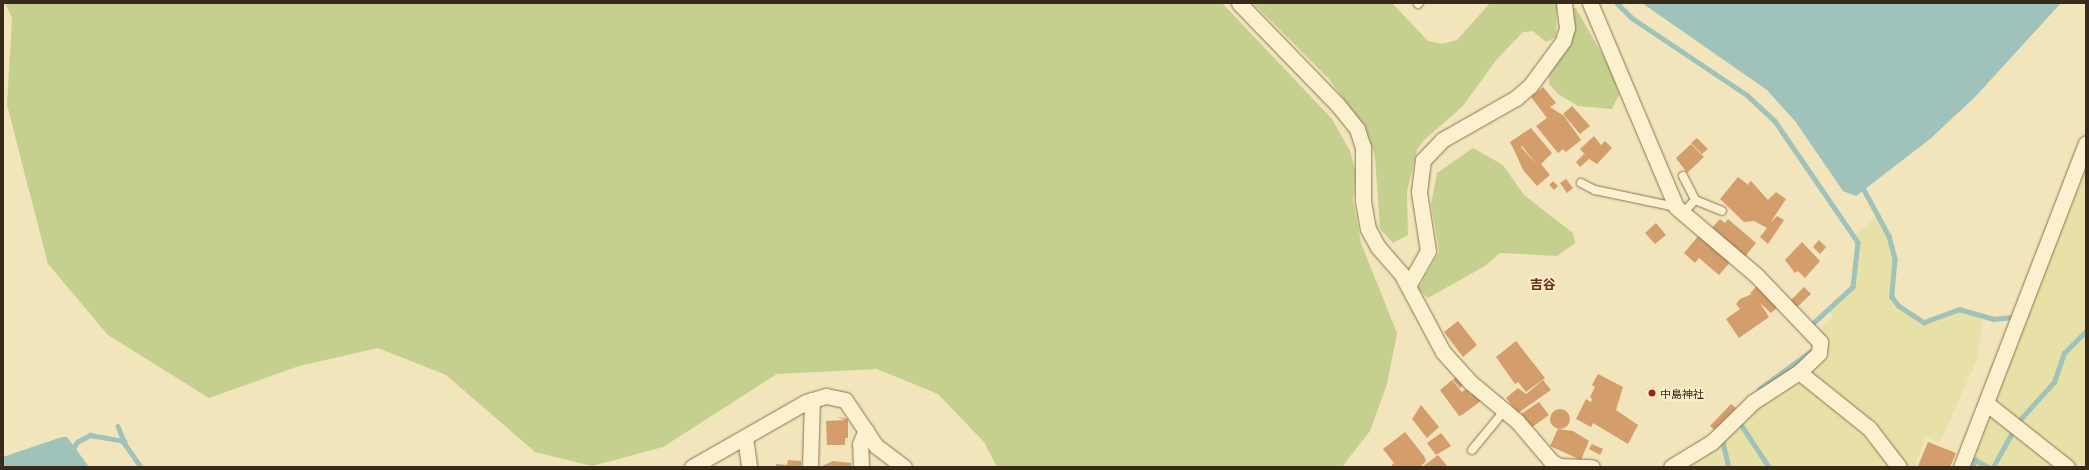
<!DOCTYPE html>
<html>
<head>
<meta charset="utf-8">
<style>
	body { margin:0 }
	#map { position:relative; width:2089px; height:470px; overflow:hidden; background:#f2e4bb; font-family:Literata,"Noto Sans JP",serif }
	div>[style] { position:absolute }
	.farmland>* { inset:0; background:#e8e1a7 }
	.green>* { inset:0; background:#c5d08e }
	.water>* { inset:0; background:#9fc2ba }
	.stream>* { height:4.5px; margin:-2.25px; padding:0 2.25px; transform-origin:2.25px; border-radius:2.25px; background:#9fc2ba }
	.building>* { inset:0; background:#d49d6c }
	.round { border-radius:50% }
	.roads { filter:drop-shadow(0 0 1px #8a7353) drop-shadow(0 0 1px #8a7353) }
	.lane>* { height:8px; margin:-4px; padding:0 4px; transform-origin:4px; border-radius:4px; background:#fcf1ce }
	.street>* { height:15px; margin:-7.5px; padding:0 7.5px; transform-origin:7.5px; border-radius:7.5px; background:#fcf1ce }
	.dots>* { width:11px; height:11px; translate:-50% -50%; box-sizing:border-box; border:2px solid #f9eecb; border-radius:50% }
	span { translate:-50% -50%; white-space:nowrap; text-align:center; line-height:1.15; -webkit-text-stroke:4px #f9eecb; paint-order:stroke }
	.poi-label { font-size:11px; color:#382a1a }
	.left { translate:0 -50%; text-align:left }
	.quarter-label { font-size:13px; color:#692b15; font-weight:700 }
	.frame { position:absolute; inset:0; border:4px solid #382a1a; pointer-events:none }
</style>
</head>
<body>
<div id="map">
	<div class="farmland">
		<div style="clip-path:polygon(2086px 166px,2086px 467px,2072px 467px,1993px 405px)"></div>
		<div style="clip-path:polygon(1880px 213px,1893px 246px,1893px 296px,1899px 305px,1925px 321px,1958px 308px,1983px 315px,1977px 359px,1940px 443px,1926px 437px,1914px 467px,1904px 467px,1812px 375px,1812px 366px,1831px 346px,1817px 332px,1833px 316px,1827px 309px,1847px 295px,1854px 279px,1857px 243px,1852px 238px)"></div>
		<div style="clip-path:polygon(1805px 383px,1857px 423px,1893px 467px,1686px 467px,1720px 443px,1748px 412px,1786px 384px)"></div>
		<div style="clip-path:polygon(1989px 414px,2064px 467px,1967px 467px)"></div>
	</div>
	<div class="green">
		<div style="clip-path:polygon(5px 3px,1222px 3px,1332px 119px,1350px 151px,1356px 173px,1353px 200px,1361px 243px,1397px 333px,1387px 384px,1370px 431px,1342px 467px,997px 467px,984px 442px,938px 394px,877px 369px,777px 374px,663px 447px,592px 466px,535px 452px,446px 375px,378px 348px,299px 366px,209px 398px,108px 335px,48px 264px,7px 105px,12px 18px)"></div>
		<div style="clip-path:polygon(1253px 3px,1392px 3px,1428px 41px,1442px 44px,1457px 40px,1490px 3px,1557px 3px,1556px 37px,1546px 42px,1533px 31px,1523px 32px,1497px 59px,1462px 107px,1424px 140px,1417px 150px,1407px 192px,1408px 235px,1393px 243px,1380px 229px,1375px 157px,1367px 131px,1329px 79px)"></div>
		<div style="clip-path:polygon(1576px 8px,1612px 72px,1619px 95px,1612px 109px,1578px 106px,1558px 94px,1549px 84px,1549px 76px,1567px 46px,1571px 9px)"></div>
		<div style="clip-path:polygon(1473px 148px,1503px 165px,1524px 195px,1573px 233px,1575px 243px,1557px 256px,1500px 253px,1485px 266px,1428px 298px,1418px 289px,1439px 252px,1431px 204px,1437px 173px)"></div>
	</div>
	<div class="water">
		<div style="clip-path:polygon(1642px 3px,2061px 3px,1975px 97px,1930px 139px,1856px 196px,1843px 191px,1795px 121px,1767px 90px)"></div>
		<div style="clip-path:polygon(62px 437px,67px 437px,89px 467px,3px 467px,3px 457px)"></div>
	</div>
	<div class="stream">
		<div style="left:1617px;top:3px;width:21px;rotate:45deg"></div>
		<div style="left:1632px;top:18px;width:138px;rotate:33.8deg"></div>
		<div style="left:1747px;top:95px;width:38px;rotate:43deg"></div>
		<div style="left:1775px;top:121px;width:147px;rotate:55.6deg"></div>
		<div style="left:1858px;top:242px;width:45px;rotate:96.3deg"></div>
		<div style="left:1853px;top:287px;width:52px;rotate:137.4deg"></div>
		<div style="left:1862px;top:186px;width:57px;rotate:61.6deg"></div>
		<div style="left:1889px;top:236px;width:24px;rotate:75deg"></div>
		<div style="left:1895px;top:259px;width:38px;rotate:95deg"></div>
		<div style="left:1892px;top:297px;width:11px;rotate:52deg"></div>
		<div style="left:1899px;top:306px;width:30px;rotate:33deg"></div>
		<div style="left:1924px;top:322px;width:37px;rotate:-20deg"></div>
		<div style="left:1959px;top:309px;width:35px;rotate:16deg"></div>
		<div style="left:1993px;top:319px;width:19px;rotate:-6deg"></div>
		<div style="left:1759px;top:389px;width:63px;rotate:-36deg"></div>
		<div style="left:2018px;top:422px;width:54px;rotate:-48deg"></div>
		<div style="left:2054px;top:382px;width:31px;rotate:-71deg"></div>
		<div style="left:2064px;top:353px;width:31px;rotate:-45deg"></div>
		<div style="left:118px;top:426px;width:19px;rotate:69deg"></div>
		<div style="left:125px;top:444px;width:28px;rotate:55deg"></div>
		<div style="left:1742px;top:426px;width:49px;rotate:56.6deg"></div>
		<div style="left:1723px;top:442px;width:26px;rotate:77deg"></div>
		<div style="left:71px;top:452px;width:12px;rotate:-59deg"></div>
		<div style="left:77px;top:442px;width:15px;rotate:-28deg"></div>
		<div style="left:90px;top:435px;width:35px;rotate:10deg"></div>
		<div style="left:1972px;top:467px;width:8px;rotate:-67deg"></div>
		<div style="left:1975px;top:460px;width:16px;rotate:27deg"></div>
		<div style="left:1993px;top:467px;width:39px;rotate:-61deg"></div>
	</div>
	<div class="building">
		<div style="clip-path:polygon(1543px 87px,1556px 103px,1550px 107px,1564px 116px,1581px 140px,1566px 152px,1563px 149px,1558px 153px,1536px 126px,1547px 118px,1531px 97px)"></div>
		<div style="clip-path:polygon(1572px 106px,1590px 126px,1580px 134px,1563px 114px)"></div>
		<div style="clip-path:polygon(1531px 128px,1552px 153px,1541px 164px,1550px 175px,1537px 186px,1523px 170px,1515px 152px,1521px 147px,1538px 166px,1522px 146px,1515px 152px,1510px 142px)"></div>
		<div style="clip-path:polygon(1594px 136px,1601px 145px,1605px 141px,1612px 148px,1597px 164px,1589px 159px,1580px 167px,1576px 162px,1584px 154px,1587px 157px,1580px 149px)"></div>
		<div style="clip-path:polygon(1697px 138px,1708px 149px,1702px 154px,1691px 143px)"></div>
		<div style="clip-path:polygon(1691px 144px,1704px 157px,1687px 173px,1676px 158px)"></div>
		<div style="clip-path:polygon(1738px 177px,1751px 187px,1748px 184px,1751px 181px,1768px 200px,1776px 192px,1786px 199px,1770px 223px,1777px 216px,1784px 220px,1768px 244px,1760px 237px,1767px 228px,1754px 221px,1744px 222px,1720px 199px)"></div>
		<div style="clip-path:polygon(1566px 179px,1573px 188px,1567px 193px,1560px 183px)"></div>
		<div style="clip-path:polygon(1553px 181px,1558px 186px,1554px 190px,1549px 185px)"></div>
		<div style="clip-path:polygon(1720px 219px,1725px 223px,1728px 219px,1756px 243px,1744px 258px,1711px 229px)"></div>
		<div style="clip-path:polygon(1656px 223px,1666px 235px,1655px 244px,1645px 233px)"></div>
		<div style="clip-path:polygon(1700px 234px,1732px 260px,1719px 275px,1699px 258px,1695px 263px,1684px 253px)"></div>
		<div style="clip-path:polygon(1819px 240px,1826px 247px,1820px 254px,1813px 247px)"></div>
		<div style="clip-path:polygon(1802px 242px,1820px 261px,1805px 278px,1798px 271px,1795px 273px,1785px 260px)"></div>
		<div style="clip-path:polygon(1759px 284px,1780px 305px,1771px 313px,1760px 303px,1769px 317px,1739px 338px,1726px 319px,1740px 309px,1736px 304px,1740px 299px,1752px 294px,1750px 293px)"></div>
		<div style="clip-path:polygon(1804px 287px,1811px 294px,1795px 309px,1789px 302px)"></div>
		<div style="clip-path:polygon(1458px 321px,1477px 345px,1463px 357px,1444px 332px)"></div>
		<div style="clip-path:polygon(1516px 341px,1545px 378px,1526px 392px,1518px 382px,1515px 384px,1496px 357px)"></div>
		<div style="clip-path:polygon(1598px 374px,1623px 387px,1616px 410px,1638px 425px,1628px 444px,1593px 423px,1591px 427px,1576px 419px,1586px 399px,1591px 402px,1592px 399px,1590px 397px,1595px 387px,1592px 385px)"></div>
		<div style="clip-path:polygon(1456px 376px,1464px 384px,1460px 388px,1453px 380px)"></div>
		<div style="clip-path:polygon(1452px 380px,1462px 392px,1466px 389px,1471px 394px,1469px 398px,1473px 392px,1482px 400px,1462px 415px,1459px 416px,1440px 390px)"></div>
		<div style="clip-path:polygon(1543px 380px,1551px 390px,1518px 413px,1506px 398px,1518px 388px,1526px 394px)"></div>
		<div style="clip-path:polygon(1654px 387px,1657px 396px,1650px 398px,1647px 389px)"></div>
		<div style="clip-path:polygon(1539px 402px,1549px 415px,1531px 428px,1521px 414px)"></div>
		<div style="clip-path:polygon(1731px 404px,1736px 408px,1715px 430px,1710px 426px)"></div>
		<div style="clip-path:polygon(1421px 405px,1439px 427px,1427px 438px,1412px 419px)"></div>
		<div class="round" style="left:1550px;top:409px;width:20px;height:20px"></div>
		<div style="clip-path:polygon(837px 417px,848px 419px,848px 438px,845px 438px,845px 445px,827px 445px,826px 421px,845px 420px)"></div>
		<div style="clip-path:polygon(1558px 429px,1573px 431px,1589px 441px,1581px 460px,1550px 446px)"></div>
		<div style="clip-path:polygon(1405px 432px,1424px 456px,1426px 461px,1420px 467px,1390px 467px,1394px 463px,1383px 449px)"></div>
		<div style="clip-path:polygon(1441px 433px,1451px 446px,1436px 455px,1427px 443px)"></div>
		<div style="clip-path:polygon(1928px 442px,1956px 453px,1950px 467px,1918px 466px)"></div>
		<div style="clip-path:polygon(1592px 444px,1603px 449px,1600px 455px,1589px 449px)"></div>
		<div style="clip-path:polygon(1438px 455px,1448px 467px,1422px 467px)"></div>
		<div style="clip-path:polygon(788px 460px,801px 461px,801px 467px,776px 467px,776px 464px,787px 465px)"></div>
		<div style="clip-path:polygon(833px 461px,851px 463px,851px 467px,820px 467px)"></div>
	</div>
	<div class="roads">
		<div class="lane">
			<div style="left:1418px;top:4px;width:1px;rotate:-45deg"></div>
			<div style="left:1683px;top:176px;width:27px;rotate:63deg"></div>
			<div style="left:1695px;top:200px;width:29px;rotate:22deg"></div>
			<div style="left:1581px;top:183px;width:16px;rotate:27deg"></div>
			<div style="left:1595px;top:190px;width:83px;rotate:11.9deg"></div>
			<div style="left:1683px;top:213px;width:18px;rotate:-47deg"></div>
			<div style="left:1472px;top:450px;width:52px;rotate:-50.5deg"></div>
		</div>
		<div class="street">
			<div style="left:1239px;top:3px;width:141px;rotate:45.9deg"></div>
			<div style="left:1337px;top:104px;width:32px;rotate:51deg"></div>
			<div style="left:1357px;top:129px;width:19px;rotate:72deg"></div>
			<div style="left:1363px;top:147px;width:54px;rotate:90deg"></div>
			<div style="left:1363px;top:201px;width:28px;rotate:80deg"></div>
			<div style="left:1368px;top:229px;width:21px;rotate:61deg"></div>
			<div style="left:1378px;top:247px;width:37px;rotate:49deg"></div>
			<div style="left:1402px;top:275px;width:87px;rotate:62deg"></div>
			<div style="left:1443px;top:352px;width:40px;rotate:48deg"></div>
			<div style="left:1470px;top:382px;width:61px;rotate:39.7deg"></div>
			<div style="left:1517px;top:421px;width:52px;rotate:49.6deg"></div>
			<div style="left:1551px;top:461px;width:9px;rotate:32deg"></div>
			<div style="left:1559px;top:466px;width:33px;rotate:2deg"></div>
			<div style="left:1590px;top:3px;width:221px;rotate:67.1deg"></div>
			<div style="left:1676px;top:207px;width:105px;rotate:40.4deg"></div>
			<div style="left:1756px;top:275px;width:93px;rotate:46.3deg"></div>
			<div style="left:1820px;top:342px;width:11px;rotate:95deg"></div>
			<div style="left:1819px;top:353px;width:28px;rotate:136deg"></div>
			<div style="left:1799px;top:372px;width:55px;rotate:146.9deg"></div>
			<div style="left:1753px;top:402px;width:57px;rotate:135.7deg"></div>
			<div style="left:1712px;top:442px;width:48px;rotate:148.6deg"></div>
			<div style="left:1408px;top:286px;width:40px;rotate:-60.3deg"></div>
			<div style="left:1428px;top:251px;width:60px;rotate:-98.7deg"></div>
			<div style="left:1419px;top:192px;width:32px;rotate:-83deg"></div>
			<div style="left:1423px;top:160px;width:28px;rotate:-46deg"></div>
			<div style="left:1442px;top:140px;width:85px;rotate:-29.6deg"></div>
			<div style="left:1516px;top:98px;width:18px;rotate:-41deg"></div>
			<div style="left:1530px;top:86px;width:56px;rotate:-53.7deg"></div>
			<div style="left:1563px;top:41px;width:14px;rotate:-73deg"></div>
			<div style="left:1567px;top:28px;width:25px;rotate:-97deg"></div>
			<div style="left:1799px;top:372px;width:90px;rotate:38.7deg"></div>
			<div style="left:1869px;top:428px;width:49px;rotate:52.4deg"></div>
			<div style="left:1986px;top:403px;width:103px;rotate:38.3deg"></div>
			<div style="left:745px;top:437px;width:30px;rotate:82deg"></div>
			<div style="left:692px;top:467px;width:131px;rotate:-29.7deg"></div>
			<div style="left:806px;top:402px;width:21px;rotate:-17deg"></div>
			<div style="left:826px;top:396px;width:19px;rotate:12deg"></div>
			<div style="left:845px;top:400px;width:55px;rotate:56deg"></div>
			<div style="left:876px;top:446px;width:35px;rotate:37deg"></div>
			<div style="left:810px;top:467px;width:67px;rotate:-88.3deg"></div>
			<div style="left:861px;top:467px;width:23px;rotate:-92deg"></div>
			<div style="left:860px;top:444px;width:15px;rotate:-67deg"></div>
			<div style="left:1961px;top:467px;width:347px;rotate:-68.9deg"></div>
		</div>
	</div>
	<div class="dots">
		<div style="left:1652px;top:393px;background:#9f231d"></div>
	</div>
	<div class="poi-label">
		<span class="left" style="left:1660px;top:393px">中島神社</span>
	</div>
	<div class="quarter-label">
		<span style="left:1543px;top:284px">吉谷</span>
	</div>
	<div class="frame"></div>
</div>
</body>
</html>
